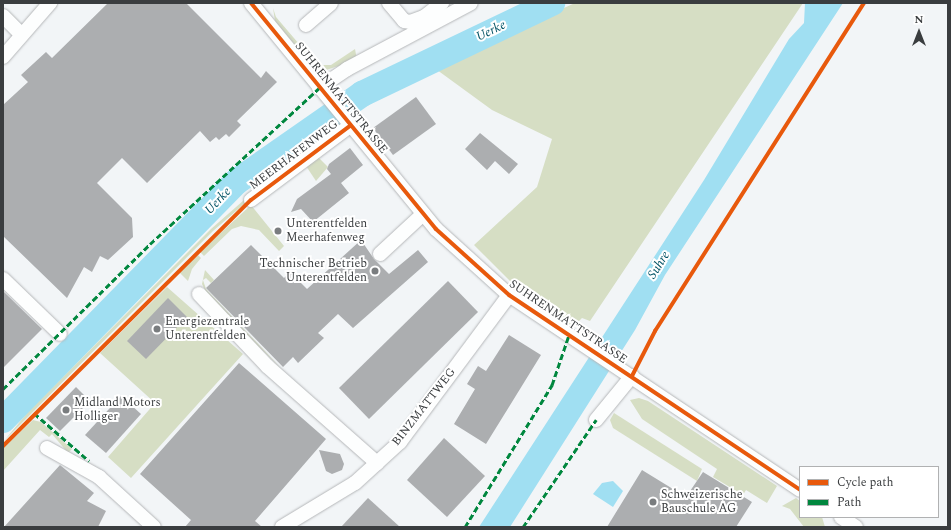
<!DOCTYPE html>
<html>
<head>
<meta charset="utf-8">
<style>
	body { margin:0 }
	#map { position:relative; width:951px; height:530px; overflow:hidden; background:#f2f5f7; font-family:Spectral,serif }
	div>[style] { position:absolute }
	.green>* { inset:0; background:#d6dec4 }
	.water>* { inset:0; background:#a0dff2 }
	.river>* { height:26px; margin:-13px; padding:0 13px; transform-origin:13px; border-radius:13px; background:#a0dff2 }
	.building>* { inset:0; background:#acaeb0 }
	.roads { filter:drop-shadow(0 0 1px #b5b7b9) drop-shadow(0 0 1px #b5b7b9) }
	.minor>* { height:14px; margin:-7px; padding:0 7px; transform-origin:7px; border-radius:7px; background:#fdfefe }
	.quiet>* { height:3px; margin-top:-1.5px; transform-origin:0; background:repeating-linear-gradient(90deg,#00873e 0 6px,transparent 0 9px) }
	.cycleway>* { height:4px; margin:-2px; padding:0 2px; transform-origin:2px; border-radius:2px; background:#e8590c }
	.dots>* { width:11px; height:11px; translate:-50% -50%; box-sizing:border-box; border:2px solid #fff; border-radius:50% }
	span { translate:-50% -50%; white-space:nowrap; text-align:center; line-height:1.15; -webkit-text-stroke:4px #fff; paint-order:stroke }
	.street-label { font-size:12px; color:#3a3d3f }
	.poi-label { font-size:12px; color:#3a3d3f }
	.left { translate:0 -50%; text-align:left }
	.right { translate:-100% -50%; text-align:right }
	.water-label { font-size:13px; color:#005264; font-style:italic }
	.frame { position:absolute; inset:0; border:4px solid #3a3d3f; pointer-events:none }
	.legend { position:absolute; left:799px; top:466px; width:140px; height:52px; box-sizing:border-box; background:#fff; border:1px solid #b0b1b2; margin:0; padding:5px 7px; list-style:none; font-size:12px; color:#3a3d3f }
	.legend li { display:flex; align-items:center; gap:8px; height:20px }
	.legend b { width:20px; border:1px solid #b0b1b2 }
	.north { position:absolute; left:899px; top:12px; width:40px; height:40px; -webkit-text-stroke:3px #fff; paint-order:stroke; rotate:0deg; font-size:11px; font-weight:700; line-height:16px; text-align:center; color:#3a3d3f }
	.north::after { content:''; display:block; margin:auto; width:14px; height:18px; background:#3a3d3f; clip-path:polygon(50% 0,100% 100%,50% 72%,0 100%) }
</style>
</head>
<body>
<div id="map">
	<div class="green">
		<div style="clip-path:polygon(575px 3px,803px 3px,590px 321px,582px 318px,573px 327px,521px 292px,474px 245px,537px 187px,552px 139px,492px 110px,433px 67px)"></div>
		<div style="clip-path:polygon(273px 8px,276px 17px,317px 65px,331px 65px,355px 49px,357px 60px,323px 71px,315px 69px,275px 21px)"></div>
		<div style="clip-path:polygon(319px 134px,318px 140px,213px 231px,3px 442px,28px 412px,211px 229px)"></div>
		<div style="clip-path:polygon(318px 157px,328px 167px,316px 181px,306px 166px)"></div>
		<div style="clip-path:polygon(251px 205px,284px 246px,279px 251px,259px 230px,241px 226px,232px 229px,204px 256px,200px 252px)"></div>
		<div style="clip-path:polygon(198px 255px,201px 258px,192px 269px,188px 281px,179px 272px)"></div>
		<div style="clip-path:polygon(205px 270px,214px 280px,211px 283px,206px 278px,203px 280px,206px 289px,281px 368px,210px 300px,202px 284px)"></div>
		<div style="clip-path:polygon(167px 287px,243px 354px,131px 478px,108px 457px,155px 403px,100px 353px)"></div>
		<div style="clip-path:polygon(639px 398px,648px 401px,777px 486px,767px 503px,746px 490px,743px 495px,713px 477px,717px 469px,642px 419px,630px 400px)"></div>
		<div style="clip-path:polygon(614px 413px,702px 469px,697px 481px,613px 428px,610px 420px)"></div>
		<div style="clip-path:polygon(33px 420px,41px 422px,72px 449px,68px 453px,52px 434px,49px 437px,40px 430px,3px 471px,3px 448px)"></div>
		<div style="clip-path:polygon(796px 498px,800px 501px,800px 517px,822px 517px,825px 527px,804px 527px,790px 509px,782px 506px)"></div>
	</div>
	<div class="water">
		<div style="clip-path:polygon(805px 3px,843px 3px,665px 275px,635px 330px,510px 527px,479px 527px,704px 180px,789px 39px,804px 23px)"></div>
		<div style="clip-path:polygon(613px 481px,623px 491px,613px 507px,593px 494px,602px 483px)"></div>
	</div>
	<div class="river">
		<div style="left:3px;top:420px;width:333px;rotate:-45.6deg"></div>
		<div style="left:236px;top:182px;width:154px;rotate:-34.9deg"></div>
		<div style="left:362px;top:94px;width:211px;rotate:-25.6deg"></div>
	</div>
	<div class="building">
		<div style="clip-path:polygon(108px 3px,186px 3px,261px 78px,266px 71px,277px 82px,237px 121px,241px 125px,229px 137px,226px 134px,219px 140px,216px 137px,210px 142px,200px 131px,147px 183px,122px 158px,97px 183px,132px 218px,133px 237px,108px 260px,100px 256px,92px 272px,84px 267px,67px 298px,3px 236px,3px 105px,28px 82px,21px 75px,46px 52px,52px 58px)"></div>
		<div style="clip-path:polygon(416px 97px,436px 124px,393px 155px,373px 128px)"></div>
		<div style="clip-path:polygon(480px 133px,518px 164px,509px 174px,495px 161px,487px 170px,465px 149px)"></div>
		<div style="clip-path:polygon(350px 148px,363px 165px,341px 183px,349px 193px,313px 222px,301px 209px,291px 212px,297px 199px,331px 174px,327px 169px,329px 164px)"></div>
		<div style="clip-path:polygon(361px 240px,374px 259px,389px 274px,418px 250px,428px 262px,353px 328px,338px 314px,318px 333px,324px 338px,298px 363px,293px 357px,283px 367px,206px 288px,251px 245px,284px 278px,290px 272px,307px 289px)"></div>
		<div style="clip-path:polygon(448px 281px,478px 312px,369px 419px,339px 388px)"></div>
		<div style="clip-path:polygon(3px 291px,42px 329px,3px 368px)"></div>
		<div style="clip-path:polygon(168px 298px,187px 317px,146px 359px,127px 341px)"></div>
		<div style="clip-path:polygon(509px 335px,541px 355px,486px 444px,454px 424px,475px 389px,467px 384px,478px 366px,486px 371px)"></div>
		<div style="clip-path:polygon(239px 363px,326px 439px,255px 521px,262px 527px,185px 527px,191px 520px,140px 474px)"></div>
		<div style="clip-path:polygon(76px 387px,90px 401px,60px 431px,46px 418px)"></div>
		<div style="clip-path:polygon(121px 396px,141px 414px,106px 453px,85px 435px)"></div>
		<div style="clip-path:polygon(444px 438px,485px 476px,447px 517px,407px 480px)"></div>
		<div style="clip-path:polygon(319px 450px,340px 454px,344px 464px,342px 470px,332px 474px,326px 471px)"></div>
		<div style="clip-path:polygon(60px 465px,94px 493px,87px 501px,106px 511px,98px 527px,4px 527px)"></div>
		<div style="clip-path:polygon(642px 470px,686px 497px,703px 472px,752px 502px,736px 527px,607px 527px)"></div>
		<div style="clip-path:polygon(368px 498px,400px 527px,341px 527px)"></div>
	</div>
	<div class="roads">
		<div class="minor">
			<div style="left:251px;top:3px;width:292px;rotate:50.7deg"></div>
			<div style="left:436px;top:229px;width:98px;rotate:42.1deg"></div>
			<div style="left:509px;top:295px;width:350px;rotate:33.8deg"></div>
			<div style="left:389px;top:3px;width:23px;rotate:50deg"></div>
			<div style="left:404px;top:21px;width:6px;rotate:9deg"></div>
			<div style="left:410px;top:22px;width:15px;rotate:-20deg"></div>
			<div style="left:424px;top:17px;width:23px;rotate:-38deg"></div>
			<div style="left:3px;top:16px;width:25px;rotate:45deg"></div>
			<div style="left:306px;top:25px;width:33px;rotate:-41deg"></div>
			<div style="left:3px;top:57px;width:72px;rotate:-49deg"></div>
			<div style="left:319px;top:88px;width:34px;rotate:-34deg"></div>
			<div style="left:347px;top:69px;width:140px;rotate:-28deg"></div>
			<div style="left:251px;top:200px;width:124px;rotate:-36.8deg"></div>
			<div style="left:380px;top:254px;width:59px;rotate:-42.9deg"></div>
			<div style="left:3px;top:279px;width:79px;rotate:44deg"></div>
			<div style="left:199px;top:294px;width:99px;rotate:46.6deg"></div>
			<div style="left:267px;top:366px;width:147px;rotate:41.4deg"></div>
			<div style="left:596px;top:420px;width:57px;rotate:-50.7deg"></div>
			<div style="left:47px;top:448px;width:60px;rotate:29.1deg"></div>
			<div style="left:99px;top:477px;width:74px;rotate:42.3deg"></div>
			<div style="left:841px;top:517px;width:18px;rotate:34deg"></div>
			<div style="left:282px;top:527px;width:85px;rotate:-31.1deg"></div>
			<div style="left:355px;top:483px;width:61px;rotate:-42.3deg"></div>
			<div style="left:400px;top:442px;width:183px;rotate:-53.4deg"></div>
		</div>
	</div>
	<div class="quiet">
		<div style="left:3px;top:389px;width:206px;rotate:-44.6deg"></div>
		<div style="left:150px;top:244px;width:230px;rotate:-42.7deg"></div>
		<div style="left:34px;top:413px;width:73px;rotate:41.1deg"></div>
		<div style="left:465px;top:527px;width:167px;rotate:-58.5deg"></div>
		<div style="left:552px;top:385px;width:53px;rotate:-71.2deg"></div>
		<div style="left:523px;top:527px;width:130px;rotate:-55.7deg"></div>
	</div>
	<div class="cycleway">
		<div style="left:251px;top:3px;width:292px;rotate:50.7deg"></div>
		<div style="left:436px;top:229px;width:98px;rotate:42.1deg"></div>
		<div style="left:509px;top:295px;width:350px;rotate:33.8deg"></div>
		<div style="left:632px;top:376px;width:51px;rotate:-62.9deg"></div>
		<div style="left:655px;top:331px;width:389px;rotate:-57.5deg"></div>
		<div style="left:3px;top:446px;width:349px;rotate:-44.8deg"></div>
		<div style="left:251px;top:200px;width:124px;rotate:-36.8deg"></div>
	</div>
	<div class="dots">
		<div style="left:278px;top:231px;background:#7a7d7f"></div>
		<div style="left:375px;top:271px;background:#7a7d7f"></div>
		<div style="left:157px;top:329px;background:#7a7d7f"></div>
		<div style="left:66px;top:410px;background:#7a7d7f"></div>
		<div style="left:653px;top:502px;background:#7a7d7f"></div>
	</div>
	<div class="street-label">
		<span style="left:341px;top:98px;rotate:51deg">SUHRENMATTSTRASSE</span>
		<span style="left:294px;top:155px;rotate:-37deg">MEERHAFENWEG</span>
		<span style="left:568px;top:322px;rotate:34deg">SUHRENMATTSTRASSE</span>
		<span style="left:424px;top:407px;rotate:-52deg">BINZMATTWEG</span>
	</div>
	<div class="poi-label">
		<span class="left" style="left:286px;top:231px">Unterentfelden<br>Meerhafenweg</span>
		<span class="right" style="left:367px;top:271px">Technischer Betrieb<br>Unterentfelden</span>
		<span class="left" style="left:165px;top:329px">Energiezentrale<br>Unterentfelden</span>
		<span class="left" style="left:74px;top:410px">Midland Motors<br>Holliger</span>
		<span class="left" style="left:661px;top:502px">Schweizerische<br>Bauschule AG</span>
	</div>
	<div class="water-label">
		<span style="left:491px;top:31px;rotate:-26deg">Uerke</span>
		<span style="left:218px;top:201px;rotate:-47deg">Uerke</span>
		<span style="left:659px;top:265px;rotate:-58deg">Suhre</span>
	</div>
	<div class="frame"></div>
	<ul class="legend">
	<li><b style="height:5px;background:#e8590c"></b>Cycle path</li>
	<li><b style="height:5px;background:#00873e"></b>Path</li>
	</ul>
	<div class="north">N</div>
</div>
</body>
</html>
